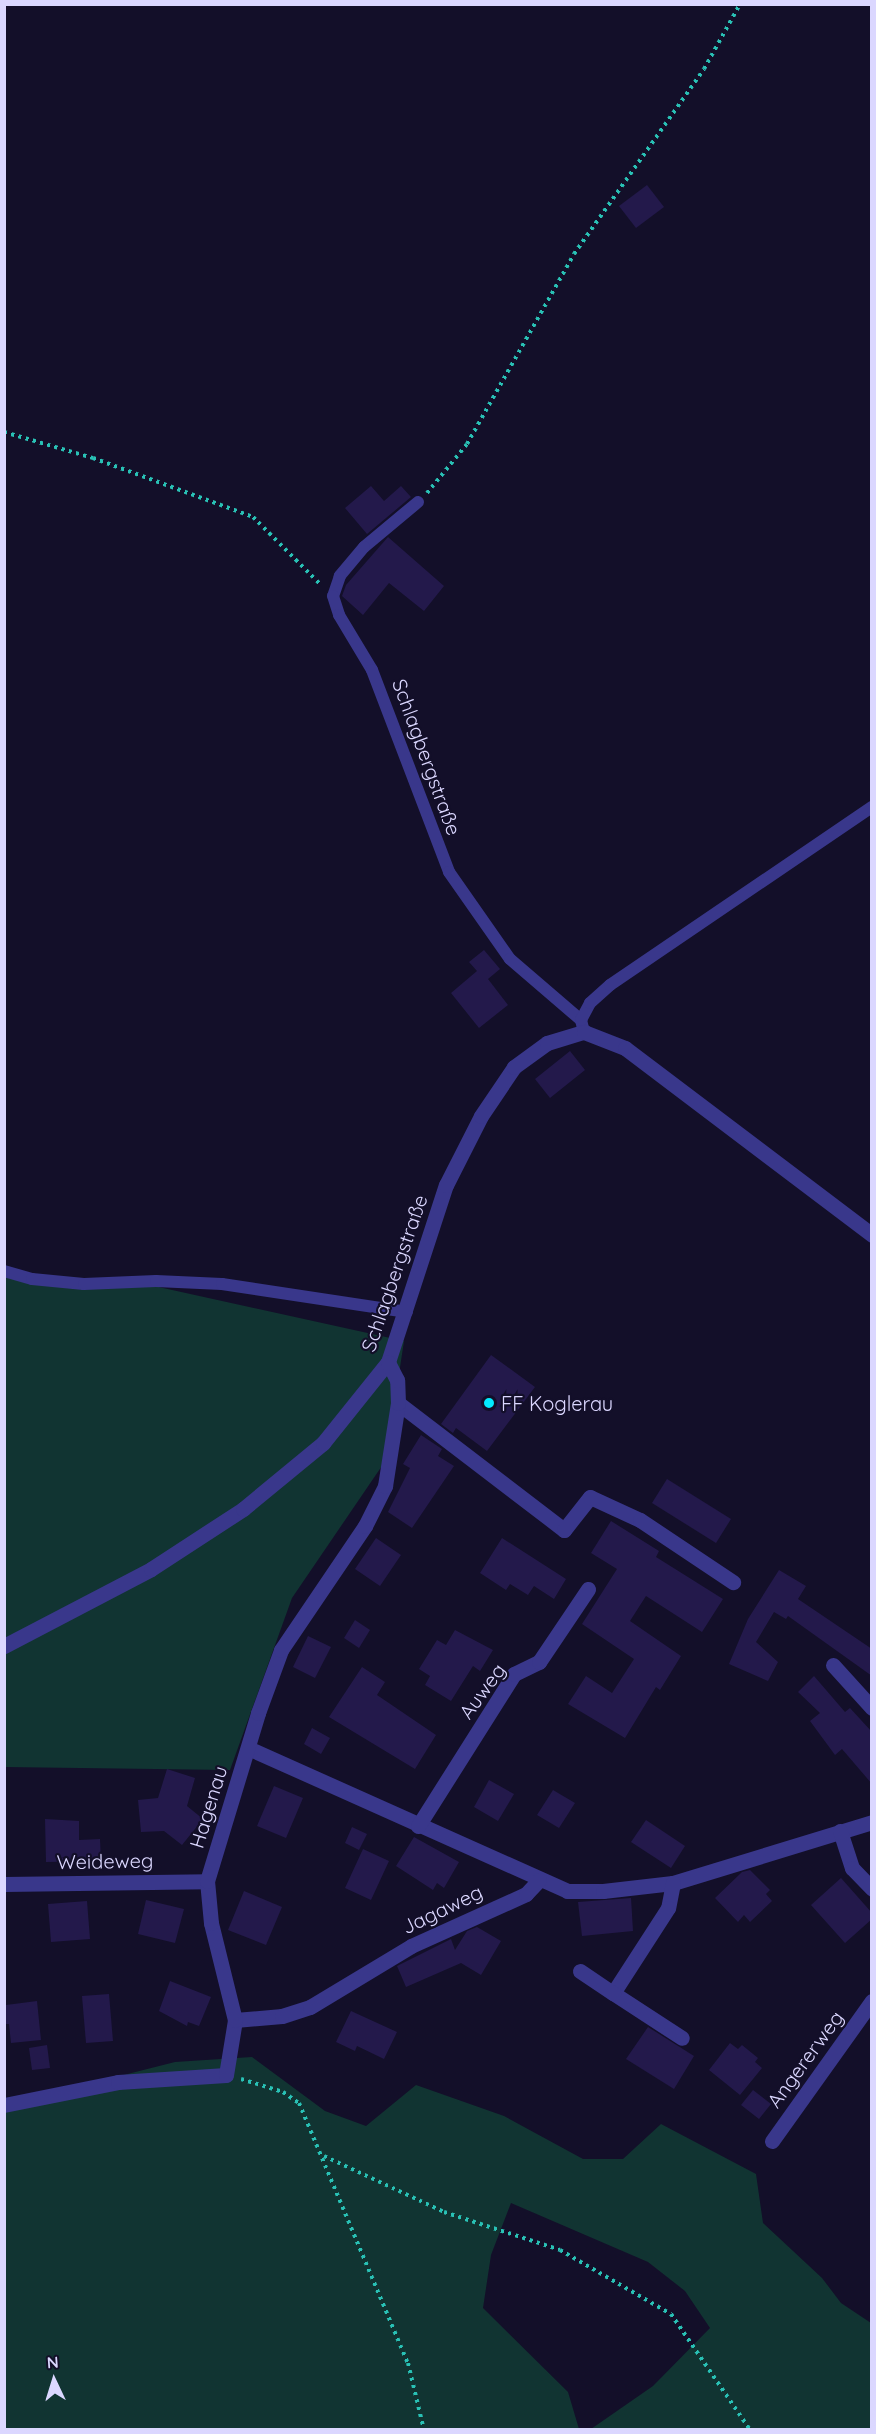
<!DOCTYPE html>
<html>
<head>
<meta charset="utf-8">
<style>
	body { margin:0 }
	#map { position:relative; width:876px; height:2434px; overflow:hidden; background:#130f29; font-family:Quicksand,sans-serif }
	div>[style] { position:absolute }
	.green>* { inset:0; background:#113432 }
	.building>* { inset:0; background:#23194b }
	.path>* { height:4px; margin-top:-2px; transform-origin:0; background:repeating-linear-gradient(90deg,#29c1b5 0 3px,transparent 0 7.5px) }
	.lane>* { height:12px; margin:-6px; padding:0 6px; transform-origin:6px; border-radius:6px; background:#39378b }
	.street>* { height:15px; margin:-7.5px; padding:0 7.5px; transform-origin:7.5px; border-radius:7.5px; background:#39378b }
	.dots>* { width:16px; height:16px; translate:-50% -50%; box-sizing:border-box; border:3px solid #130f29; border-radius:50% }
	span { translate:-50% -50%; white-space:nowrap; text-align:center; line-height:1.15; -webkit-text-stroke:4.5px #130f29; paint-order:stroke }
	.street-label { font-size:20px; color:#dbd7ff }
	.poi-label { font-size:20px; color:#dbd7ff }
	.left { translate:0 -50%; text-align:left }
	.frame { position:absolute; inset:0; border:6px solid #dbd7ff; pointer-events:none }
	.north { position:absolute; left:24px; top:2350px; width:60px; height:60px; -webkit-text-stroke:4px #130f29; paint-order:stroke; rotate:356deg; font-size:16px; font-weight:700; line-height:24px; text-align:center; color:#dbd7ff }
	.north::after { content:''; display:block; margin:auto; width:21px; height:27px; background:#dbd7ff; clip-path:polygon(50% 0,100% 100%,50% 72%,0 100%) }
</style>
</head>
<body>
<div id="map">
	<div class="green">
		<div style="clip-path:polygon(5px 1266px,30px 1274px,145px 1284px,404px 1341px,386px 1460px,292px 1598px,230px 1770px,5px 1767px)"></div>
		<div style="clip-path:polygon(252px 2057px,325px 2111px,366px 2126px,416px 2085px,504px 2116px,583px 2159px,623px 2159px,661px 2124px,756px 2174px,763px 2223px,822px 2278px,841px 2303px,871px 2323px,871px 2429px,591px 2429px,653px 2386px,710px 2328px,685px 2291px,648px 2262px,511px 2203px,491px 2255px,483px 2308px,568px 2392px,579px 2429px,5px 2430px,5px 2105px,175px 2062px)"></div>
	</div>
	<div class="building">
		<div style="clip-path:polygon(647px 185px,664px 207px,636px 228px,619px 206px)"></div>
		<div style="clip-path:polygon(371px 486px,384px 501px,401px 486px,411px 497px,367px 534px,345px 508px)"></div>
		<div style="clip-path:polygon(388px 537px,444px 586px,424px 611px,389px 583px,363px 615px,342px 596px,346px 585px)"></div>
		<div style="clip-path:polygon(484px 950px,500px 969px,488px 979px,508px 1005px,479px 1028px,451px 993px,477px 971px,469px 962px)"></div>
		<div style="clip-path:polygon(570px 1051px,585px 1070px,550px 1098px,535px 1079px)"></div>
		<div style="clip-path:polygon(491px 1355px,535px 1387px,487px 1451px,456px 1428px,453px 1433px,441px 1424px)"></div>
		<div style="clip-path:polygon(421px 1435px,442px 1449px,438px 1456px,454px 1466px,412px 1528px,388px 1512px,410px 1468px,403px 1464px)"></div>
		<div style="clip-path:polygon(667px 1479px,731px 1519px,716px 1543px,652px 1503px)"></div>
		<div style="clip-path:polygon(611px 1521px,659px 1551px,656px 1557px,723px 1599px,702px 1632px,646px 1596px,630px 1621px,681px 1656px,660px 1690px,656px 1687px,625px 1738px,568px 1704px,586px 1676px,612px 1693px,634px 1659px,582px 1624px,617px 1569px,591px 1553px)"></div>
		<div style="clip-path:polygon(376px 1538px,401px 1555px,380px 1586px,355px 1569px)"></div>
		<div style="clip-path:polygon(502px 1538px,566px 1579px,554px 1599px,534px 1586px,528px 1595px,510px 1584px,506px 1590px,480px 1573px)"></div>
		<div style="clip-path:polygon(779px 1570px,806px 1586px,798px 1599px,872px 1649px,872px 1676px,788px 1616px,786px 1619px,774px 1612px,756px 1642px,778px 1662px,768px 1681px,729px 1664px,748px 1619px)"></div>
		<div style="clip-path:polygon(355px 1620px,370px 1630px,359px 1648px,344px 1638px)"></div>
		<div style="clip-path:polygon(455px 1630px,493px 1650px,480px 1671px,473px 1666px,451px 1701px,425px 1685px,430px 1676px,419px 1669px,437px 1640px,446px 1645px)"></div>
		<div style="clip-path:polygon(308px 1636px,331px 1647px,315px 1678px,293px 1667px)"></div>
		<div style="clip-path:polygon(362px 1667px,385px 1682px,377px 1695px,436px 1735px,415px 1769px,329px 1717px)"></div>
		<div style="clip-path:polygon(814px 1676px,845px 1712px,850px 1708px,872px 1732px,872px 1784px,842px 1749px,835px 1755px,810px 1721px,820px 1713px,798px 1692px)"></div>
		<div style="clip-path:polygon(312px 1728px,330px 1738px,321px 1754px,304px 1744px)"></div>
		<div style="clip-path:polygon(167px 1769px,195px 1778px,187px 1806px,203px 1819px,182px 1845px,164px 1831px,141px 1832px,138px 1800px,158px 1798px)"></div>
		<div style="clip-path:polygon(489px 1780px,514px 1794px,498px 1821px,474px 1807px)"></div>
		<div style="clip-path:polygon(274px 1786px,303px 1798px,286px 1838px,257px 1826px)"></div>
		<div style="clip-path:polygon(553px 1790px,575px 1803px,559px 1828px,537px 1815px)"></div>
		<div style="clip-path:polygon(45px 1819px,79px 1821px,79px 1840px,100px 1839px,101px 1861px,46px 1862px)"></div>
		<div style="clip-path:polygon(646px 1820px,685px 1846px,671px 1868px,631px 1842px)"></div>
		<div style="clip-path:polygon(352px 1827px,367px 1834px,359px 1850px,345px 1843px)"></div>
		<div style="clip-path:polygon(414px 1837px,459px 1862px,444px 1888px,437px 1883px,433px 1890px,396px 1866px)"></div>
		<div style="clip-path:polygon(363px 1849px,389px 1861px,371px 1900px,345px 1888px)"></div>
		<div style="clip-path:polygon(750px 1870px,770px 1890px,766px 1894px,772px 1901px,750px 1922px,744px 1915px,738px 1922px,715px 1898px,742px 1872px)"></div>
		<div style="clip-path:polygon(841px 1878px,872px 1913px,872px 1919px,845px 1943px,811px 1905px)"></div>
		<div style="clip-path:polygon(244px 1891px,282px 1907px,266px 1945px,228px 1930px)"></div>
		<div style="clip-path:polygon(631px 1898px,633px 1931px,582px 1936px,578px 1902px)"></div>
		<div style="clip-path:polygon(146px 1900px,184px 1909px,175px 1943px,138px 1934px)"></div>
		<div style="clip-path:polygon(87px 1901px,90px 1939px,51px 1942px,48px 1904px)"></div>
		<div style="clip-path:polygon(477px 1927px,501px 1941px,481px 1975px,461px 1963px,406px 1987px,397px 1966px,451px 1939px,455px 1950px,467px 1931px)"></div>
		<div style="clip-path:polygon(170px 1981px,211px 1997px,199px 2026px,188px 2022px,187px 2026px,159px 2011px)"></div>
		<div style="clip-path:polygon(109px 1994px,113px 2041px,86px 2043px,82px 1996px)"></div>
		<div style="clip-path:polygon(37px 2001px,41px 2040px,11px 2043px,9px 2024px,4px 2024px,6px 2005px)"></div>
		<div style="clip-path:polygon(351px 2011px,397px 2032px,384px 2059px,357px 2046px,355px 2051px,336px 2042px)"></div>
		<div style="clip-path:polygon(648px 2027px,694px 2056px,674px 2089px,626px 2059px)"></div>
		<div style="clip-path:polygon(730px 2043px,738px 2049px,742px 2045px,758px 2058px,755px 2062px,762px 2068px,740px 2095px,709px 2070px)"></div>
		<div style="clip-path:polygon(47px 2045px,50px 2068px,32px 2070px,29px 2048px)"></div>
		<div style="clip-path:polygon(753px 2090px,771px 2104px,759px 2119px,741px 2105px)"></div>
	</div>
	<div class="path">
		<div style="left:4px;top:432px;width:93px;rotate:16.3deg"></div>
		<div style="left:93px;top:458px;width:171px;rotate:20.2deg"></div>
		<div style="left:253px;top:517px;width:96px;rotate:45deg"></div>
		<div style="left:427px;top:493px;width:63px;rotate:-50.8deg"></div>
		<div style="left:467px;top:444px;width:218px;rotate:-60.6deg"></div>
		<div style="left:574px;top:254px;width:226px;rotate:-54.9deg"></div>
		<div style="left:704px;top:69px;width:74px;rotate:-61deg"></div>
		<div style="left:241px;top:2079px;width:44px;rotate:17.2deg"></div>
		<div style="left:283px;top:2092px;width:19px;rotate:35deg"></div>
		<div style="left:299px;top:2103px;width:282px;rotate:67.3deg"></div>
		<div style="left:408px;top:2363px;width:69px;rotate:76.6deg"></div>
		<div style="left:324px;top:2156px;width:132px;rotate:25deg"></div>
		<div style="left:444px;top:2212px;width:122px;rotate:18.1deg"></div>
		<div style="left:560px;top:2250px;width:128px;rotate:30deg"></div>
		<div style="left:671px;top:2314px;width:140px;rotate:55.7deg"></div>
	</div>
	<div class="lane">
		<div style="left:418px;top:502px;width:70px;rotate:140.2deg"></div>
		<div style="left:364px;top:547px;width:38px;rotate:130deg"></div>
		<div style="left:340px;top:576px;width:21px;rotate:109deg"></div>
		<div style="left:333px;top:596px;width:20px;rotate:72deg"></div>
		<div style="left:339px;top:615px;width:64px;rotate:59deg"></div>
		<div style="left:372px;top:670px;width:216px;rotate:69.1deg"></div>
		<div style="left:449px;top:872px;width:106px;rotate:55deg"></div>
		<div style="left:510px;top:959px;width:94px;rotate:40.7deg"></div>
		<div style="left:581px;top:1020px;width:12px;rotate:76deg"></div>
		<div style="left:581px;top:1020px;width:19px;rotate:-62deg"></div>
		<div style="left:590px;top:1003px;width:27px;rotate:-42deg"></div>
		<div style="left:610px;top:985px;width:317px;rotate:-34.2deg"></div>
		<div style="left:4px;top:1271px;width:29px;rotate:16deg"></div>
		<div style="left:32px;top:1279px;width:52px;rotate:5.5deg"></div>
		<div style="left:84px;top:1284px;width:72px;rotate:-2.4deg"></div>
		<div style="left:156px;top:1281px;width:66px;rotate:2.6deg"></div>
		<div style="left:222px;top:1284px;width:187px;rotate:8.6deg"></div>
	</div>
	<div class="street">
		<div style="left:398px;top:1403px;width:209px;rotate:37.4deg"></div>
		<div style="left:564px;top:1530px;width:42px;rotate:-51.8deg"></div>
		<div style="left:590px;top:1497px;width:55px;rotate:24.7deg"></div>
		<div style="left:640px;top:1520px;width:112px;rotate:33.7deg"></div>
		<div style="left:4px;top:1646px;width:166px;rotate:-27.6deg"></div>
		<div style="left:151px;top:1569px;width:110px;rotate:-33.1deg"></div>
		<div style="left:243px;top:1509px;width:104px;rotate:-39.5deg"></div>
		<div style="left:323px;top:1443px;width:104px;rotate:-51.3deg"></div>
		<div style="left:388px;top:1362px;width:186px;rotate:-71.9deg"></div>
		<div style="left:446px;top:1185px;width:77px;rotate:-63.1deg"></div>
		<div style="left:481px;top:1116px;width:59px;rotate:-56deg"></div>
		<div style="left:514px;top:1067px;width:41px;rotate:-36deg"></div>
		<div style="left:547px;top:1043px;width:39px;rotate:-17deg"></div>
		<div style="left:584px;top:1032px;width:44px;rotate:21.3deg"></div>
		<div style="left:625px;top:1048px;width:310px;rotate:37.1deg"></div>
		<div style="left:833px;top:1665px;width:58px;rotate:47.8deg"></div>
		<div style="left:248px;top:1748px;width:350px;rotate:24.1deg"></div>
		<div style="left:567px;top:1891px;width:36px"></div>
		<div style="left:603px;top:1891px;width:70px;rotate:-6.5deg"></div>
		<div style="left:673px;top:1883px;width:208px;rotate:-17deg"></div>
		<div style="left:418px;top:1826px;width:180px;rotate:-57.7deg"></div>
		<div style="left:514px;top:1674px;width:28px;rotate:-26deg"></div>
		<div style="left:539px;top:1662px;width:88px;rotate:-56.1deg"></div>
		<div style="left:840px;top:1831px;width:39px;rotate:72deg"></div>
		<div style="left:852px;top:1868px;width:29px;rotate:46deg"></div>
		<div style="left:673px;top:1883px;width:25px;rotate:101deg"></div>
		<div style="left:668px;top:1908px;width:101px;rotate:122.9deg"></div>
		<div style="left:613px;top:1993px;width:82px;rotate:33.1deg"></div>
		<div style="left:4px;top:1884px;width:203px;rotate:-0.8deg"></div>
		<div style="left:580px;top:1971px;width:40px;rotate:34deg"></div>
		<div style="left:235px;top:2020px;width:47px;rotate:-4.9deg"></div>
		<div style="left:282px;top:2016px;width:29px;rotate:-18deg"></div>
		<div style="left:310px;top:2007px;width:118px;rotate:-31.1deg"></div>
		<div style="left:411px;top:1946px;width:126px;rotate:-24.3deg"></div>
		<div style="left:526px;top:1894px;width:19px;rotate:-47deg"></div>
		<div style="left:4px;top:2105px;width:116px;rotate:-11.4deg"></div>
		<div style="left:118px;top:2082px;width:108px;rotate:-3.7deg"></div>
		<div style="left:226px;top:2075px;width:56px;rotate:-80.7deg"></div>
		<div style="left:235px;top:2020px;width:100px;rotate:-103.9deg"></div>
		<div style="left:211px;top:1923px;width:42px;rotate:-95.4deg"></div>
		<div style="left:207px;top:1881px;width:176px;rotate:-73.1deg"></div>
		<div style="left:258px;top:1713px;width:67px;rotate:-69.9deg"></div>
		<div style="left:281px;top:1650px;width:150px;rotate:-55.9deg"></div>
		<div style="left:365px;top:1526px;width:45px;rotate:-63.4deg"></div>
		<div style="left:385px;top:1486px;width:84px;rotate:-81.1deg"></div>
		<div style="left:398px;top:1403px;width:23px;rotate:-92deg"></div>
		<div style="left:397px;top:1380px;width:20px;rotate:-117deg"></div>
		<div style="left:772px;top:2141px;width:172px;rotate:-54.5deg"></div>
	</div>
	<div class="dots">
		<div style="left:489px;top:1403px;background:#03ebff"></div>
	</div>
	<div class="street-label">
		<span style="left:427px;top:757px;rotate:70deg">Schlagbergstraße</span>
		<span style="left:394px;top:1273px;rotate:-71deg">Schlagbergstraße</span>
		<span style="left:482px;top:1691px;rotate:-54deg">Auweg</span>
		<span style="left:208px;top:1807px;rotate:-73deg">Hagenau</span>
		<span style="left:105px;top:1861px;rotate:-1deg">Weideweg</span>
		<span style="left:442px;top:1909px;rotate:-26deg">Jagaweg</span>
		<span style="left:805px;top:2059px;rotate:-54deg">Angererweg</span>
	</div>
	<div class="poi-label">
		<span class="left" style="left:501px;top:1403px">FF Koglerau</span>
	</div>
	<div class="frame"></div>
	<div class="north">N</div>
</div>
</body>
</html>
